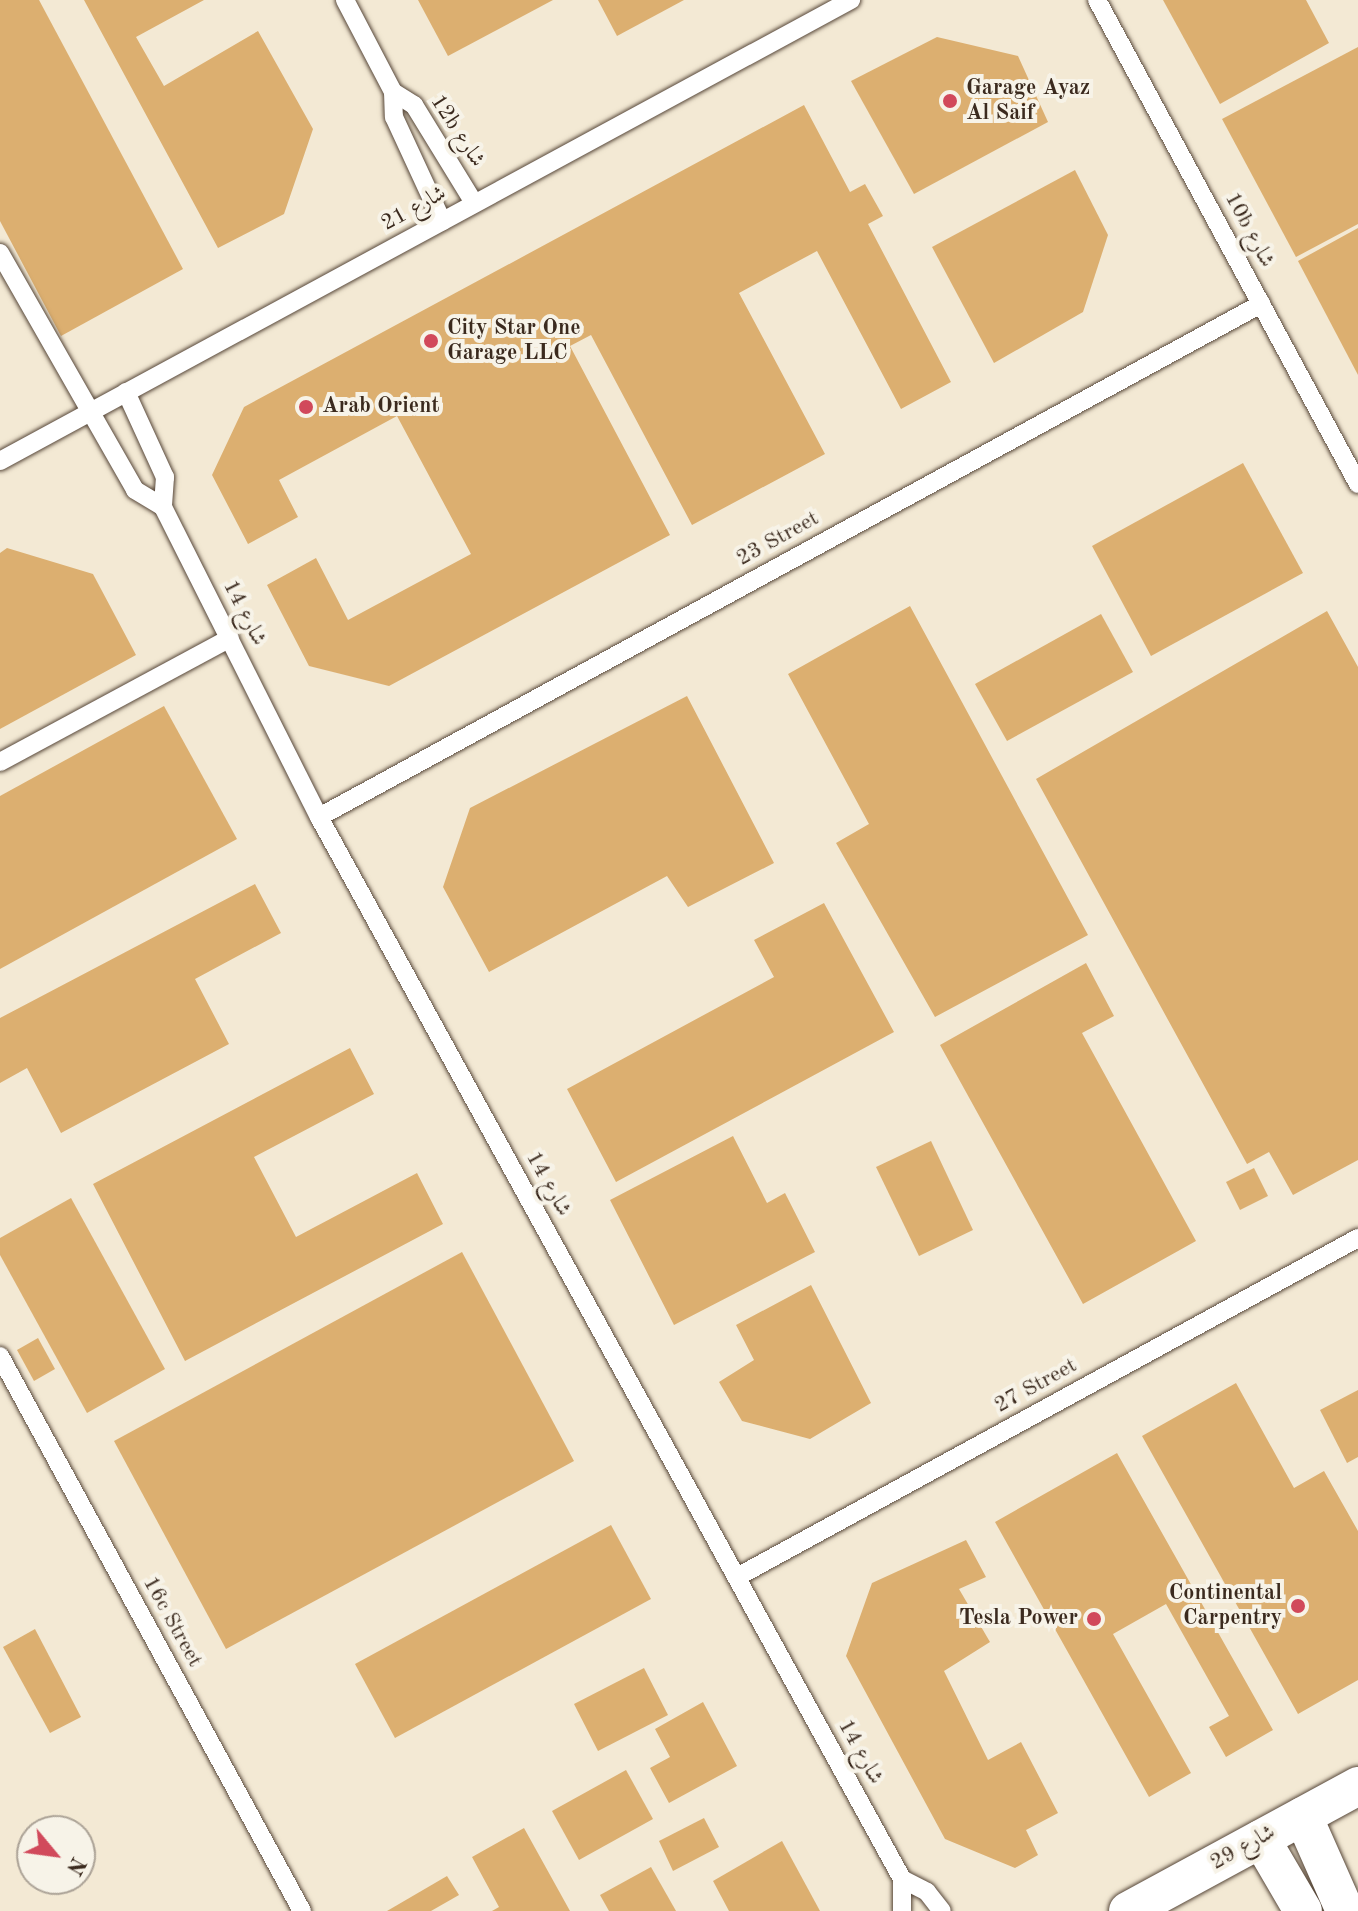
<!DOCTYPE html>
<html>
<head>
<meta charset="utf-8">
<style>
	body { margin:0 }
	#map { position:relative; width:1358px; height:1911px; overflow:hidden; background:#f3e9d4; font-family:"Old Standard TT",Amiri,serif }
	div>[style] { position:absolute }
	.building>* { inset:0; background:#dcaf70 }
	.roads { filter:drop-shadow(0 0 2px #574739) drop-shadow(0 0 2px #574739) }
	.service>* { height:18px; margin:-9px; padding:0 9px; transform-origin:9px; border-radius:9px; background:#fff }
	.minor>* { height:38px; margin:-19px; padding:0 19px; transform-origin:19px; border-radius:19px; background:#fff }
	.dots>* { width:22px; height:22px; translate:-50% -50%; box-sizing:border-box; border:4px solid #f7f3e8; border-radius:50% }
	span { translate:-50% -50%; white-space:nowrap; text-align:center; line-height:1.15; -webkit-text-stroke:8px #f7f3e8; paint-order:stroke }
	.poi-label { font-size:22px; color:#3b2a1e; font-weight:700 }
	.left { translate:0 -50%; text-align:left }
	.right { translate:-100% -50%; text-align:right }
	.street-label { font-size:22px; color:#3b2a1e }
	.north { position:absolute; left:16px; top:1815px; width:80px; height:80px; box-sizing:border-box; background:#f7f3e8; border:2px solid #aca397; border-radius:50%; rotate:119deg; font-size:22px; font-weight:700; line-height:32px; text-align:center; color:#3b2a1e }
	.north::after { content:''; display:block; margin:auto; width:28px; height:36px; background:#d1495b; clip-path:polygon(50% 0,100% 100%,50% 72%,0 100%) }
</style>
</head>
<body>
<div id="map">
	<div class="building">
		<div style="clip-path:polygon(0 0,39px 0,183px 269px,61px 336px,0 221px)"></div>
		<div style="clip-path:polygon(84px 0,204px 0,136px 37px,164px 86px,258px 31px,313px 129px,284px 214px,218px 248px)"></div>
		<div style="clip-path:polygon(418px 0,553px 0,448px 56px)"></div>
		<div style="clip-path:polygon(598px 0,684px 0,617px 36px)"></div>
		<div style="clip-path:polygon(1163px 0,1306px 0,1329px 43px,1220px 104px)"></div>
		<div style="clip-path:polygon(937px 37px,1018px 56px,1048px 122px,914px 194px,851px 81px)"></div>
		<div style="clip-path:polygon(1358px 47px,1358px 224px,1296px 257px,1222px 119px)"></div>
		<div style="clip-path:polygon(804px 105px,850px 192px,865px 184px,883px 216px,868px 224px,951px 382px,901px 409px,817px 251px,739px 293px,825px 454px,692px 525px,591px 335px,570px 346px,670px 535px,389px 686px,309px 666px,267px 585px,316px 558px,348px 620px,471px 554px,397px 416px,279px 480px,298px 517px,248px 544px,212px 475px,244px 407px)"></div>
		<div style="clip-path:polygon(1075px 170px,1108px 235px,1083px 312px,994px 363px,932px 247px)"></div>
		<div style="clip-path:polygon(1358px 228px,1358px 375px,1298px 261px)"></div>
		<div style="clip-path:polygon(1243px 463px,1303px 573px,1151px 656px,1092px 546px)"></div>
		<div style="clip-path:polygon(7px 548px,93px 574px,136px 655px,0 729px,0 553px)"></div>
		<div style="clip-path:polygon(910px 606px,1088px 935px,935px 1017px,836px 843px,869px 824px,788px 674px)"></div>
		<div style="clip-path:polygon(1327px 611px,1358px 667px,1358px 1160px,1293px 1195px,1269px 1152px,1247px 1164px,1036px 779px)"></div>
		<div style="clip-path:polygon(1101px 614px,1133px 672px,1007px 741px,975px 684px)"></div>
		<div style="clip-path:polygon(687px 696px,774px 863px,688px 907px,667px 876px,489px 972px,443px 887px,470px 808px)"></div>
		<div style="clip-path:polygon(164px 706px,237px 839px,0 969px,0 796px)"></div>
		<div style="clip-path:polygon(255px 884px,281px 933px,195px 979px,229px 1044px,61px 1133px,27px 1068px,0 1083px,0 1018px)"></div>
		<div style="clip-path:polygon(824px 903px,894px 1032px,616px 1182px,567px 1089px,774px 977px,754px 940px)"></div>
		<div style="clip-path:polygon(1086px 963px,1114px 1016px,1082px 1033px,1196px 1241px,1083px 1304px,940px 1045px)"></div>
		<div style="clip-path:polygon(350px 1048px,374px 1094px,254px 1157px,296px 1237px,417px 1173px,443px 1224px,185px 1361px,93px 1184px)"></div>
		<div style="clip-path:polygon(733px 1136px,767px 1203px,785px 1193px,815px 1252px,674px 1325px,610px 1200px)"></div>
		<div style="clip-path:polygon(931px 1141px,973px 1230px,919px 1256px,876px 1167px)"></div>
		<div style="clip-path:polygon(1254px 1168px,1268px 1196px,1240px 1210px,1226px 1182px)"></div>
		<div style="clip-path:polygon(71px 1198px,165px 1369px,87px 1413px,0 1255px,0 1238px)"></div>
		<div style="clip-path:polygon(462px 1252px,574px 1461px,226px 1649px,114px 1441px)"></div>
		<div style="clip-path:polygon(811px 1285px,871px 1403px,810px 1439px,742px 1421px,719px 1382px,754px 1360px,736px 1325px)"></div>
		<div style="clip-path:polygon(38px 1338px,55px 1369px,34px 1381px,17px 1350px)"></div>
		<div style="clip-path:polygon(1236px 1383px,1294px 1488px,1324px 1471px,1358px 1531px,1358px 1680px,1298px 1714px,1142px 1436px)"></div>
		<div style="clip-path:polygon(1358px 1390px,1358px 1457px,1347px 1463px,1320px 1410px)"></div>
		<div style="clip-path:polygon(1117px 1453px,1273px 1730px,1226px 1757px,1209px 1727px,1229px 1716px,1166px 1604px,1113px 1634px,1191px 1773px,1149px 1797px,995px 1522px)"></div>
		<div style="clip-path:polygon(611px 1525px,651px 1599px,395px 1738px,355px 1664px)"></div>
		<div style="clip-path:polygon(966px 1540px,986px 1577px,959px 1589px,990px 1642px,944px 1671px,988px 1760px,1021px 1742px,1058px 1813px,1026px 1830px,1038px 1855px,1015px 1868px,945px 1839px,846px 1656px,872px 1583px)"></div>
		<div style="clip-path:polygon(35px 1629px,81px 1717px,50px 1733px,3px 1647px)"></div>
		<div style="clip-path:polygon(644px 1668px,668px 1715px,598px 1751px,574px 1704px)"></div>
		<div style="clip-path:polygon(703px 1702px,737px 1766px,669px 1803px,650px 1768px,670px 1757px,655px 1729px)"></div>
		<div style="clip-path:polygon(626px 1770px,653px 1819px,579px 1860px,552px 1811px)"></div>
		<div style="clip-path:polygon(704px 1818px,719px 1847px,673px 1871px,659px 1841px)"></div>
		<div style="clip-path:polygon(524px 1828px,570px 1911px,492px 1911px,499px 1907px,472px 1857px)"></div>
		<div style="clip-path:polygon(782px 1841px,820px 1911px,729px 1911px,713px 1881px)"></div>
		<div style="clip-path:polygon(651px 1867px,676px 1911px,609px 1911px,600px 1895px)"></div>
		<div style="clip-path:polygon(447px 1876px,459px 1895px,431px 1911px,387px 1911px)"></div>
	</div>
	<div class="roads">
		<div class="service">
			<div style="left:345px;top:0;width:104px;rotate:62.4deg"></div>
			<div style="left:393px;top:92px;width:25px;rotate:88deg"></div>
			<div style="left:394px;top:117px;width:115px;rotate:65.2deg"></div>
			<div style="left:1097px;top:0;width:550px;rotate:61.66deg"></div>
			<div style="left:393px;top:92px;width:25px;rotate:32deg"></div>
			<div style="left:414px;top:105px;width:115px;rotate:58.5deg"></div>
			<div style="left:0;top:253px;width:273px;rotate:60.3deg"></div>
			<div style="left:135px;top:490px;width:33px;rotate:31deg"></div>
			<div style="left:126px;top:392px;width:94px;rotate:65.4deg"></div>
			<div style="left:165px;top:477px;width:30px;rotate:94deg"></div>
			<div style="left:163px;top:507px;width:347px;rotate:63.3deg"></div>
			<div style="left:319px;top:817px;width:1212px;rotate:61.23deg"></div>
			<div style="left:902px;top:1879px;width:32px;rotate:90deg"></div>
			<div style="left:0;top:461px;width:968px;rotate:-28.45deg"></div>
			<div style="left:0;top:762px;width:261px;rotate:-28.3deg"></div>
			<div style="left:319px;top:817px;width:1073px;rotate:-28.57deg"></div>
			<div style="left:0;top:1356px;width:632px;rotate:61.45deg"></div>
			<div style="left:737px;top:1577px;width:708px;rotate:-28.63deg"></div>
			<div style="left:902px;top:1879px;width:28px;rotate:27deg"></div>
			<div style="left:927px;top:1892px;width:24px;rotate:52deg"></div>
		</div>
		<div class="minor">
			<div style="left:1303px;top:1816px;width:104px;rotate:66.1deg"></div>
			<div style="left:1261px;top:1839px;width:83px;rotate:59.7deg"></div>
			<div style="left:1128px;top:1911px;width:262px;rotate:-28.5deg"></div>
		</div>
	</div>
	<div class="dots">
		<div style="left:950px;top:101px;background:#d1495b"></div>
		<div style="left:431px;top:341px;background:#d1495b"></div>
		<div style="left:306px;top:407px;background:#d1495b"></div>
		<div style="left:1298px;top:1606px;background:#d1495b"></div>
		<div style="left:1094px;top:1619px;background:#d1495b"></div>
	</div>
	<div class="poi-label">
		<span class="left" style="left:966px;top:101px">Garage Ayaz<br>Al Saif</span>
		<span class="left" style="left:447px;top:341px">City Star One<br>Garage LLC</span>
		<span class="left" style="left:322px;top:407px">Arab Orient</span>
		<span class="right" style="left:1282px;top:1606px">Continental<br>Carpentry</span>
		<span class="right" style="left:1078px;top:1619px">Tesla Power</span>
	</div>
	<div class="street-label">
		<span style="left:457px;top:131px;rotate:57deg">12b شارع</span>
		<span style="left:414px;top:209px;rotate:-29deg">شارع 21</span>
		<span style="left:1249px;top:230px;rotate:62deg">10b شارع</span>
		<span style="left:778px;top:539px;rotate:-29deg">23 Street</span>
		<span style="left:244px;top:613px;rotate:63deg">شارع 14</span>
		<span style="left:548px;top:1184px;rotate:61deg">شارع 14</span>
		<span style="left:1036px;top:1386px;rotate:-29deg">27 Street</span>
		<span style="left:172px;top:1622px;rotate:61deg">16c Street</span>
		<span style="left:860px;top:1752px;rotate:61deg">شارع 14</span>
		<span style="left:1243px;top:1848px;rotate:-29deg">شارع 29</span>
	</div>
	<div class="north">N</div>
</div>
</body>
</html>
